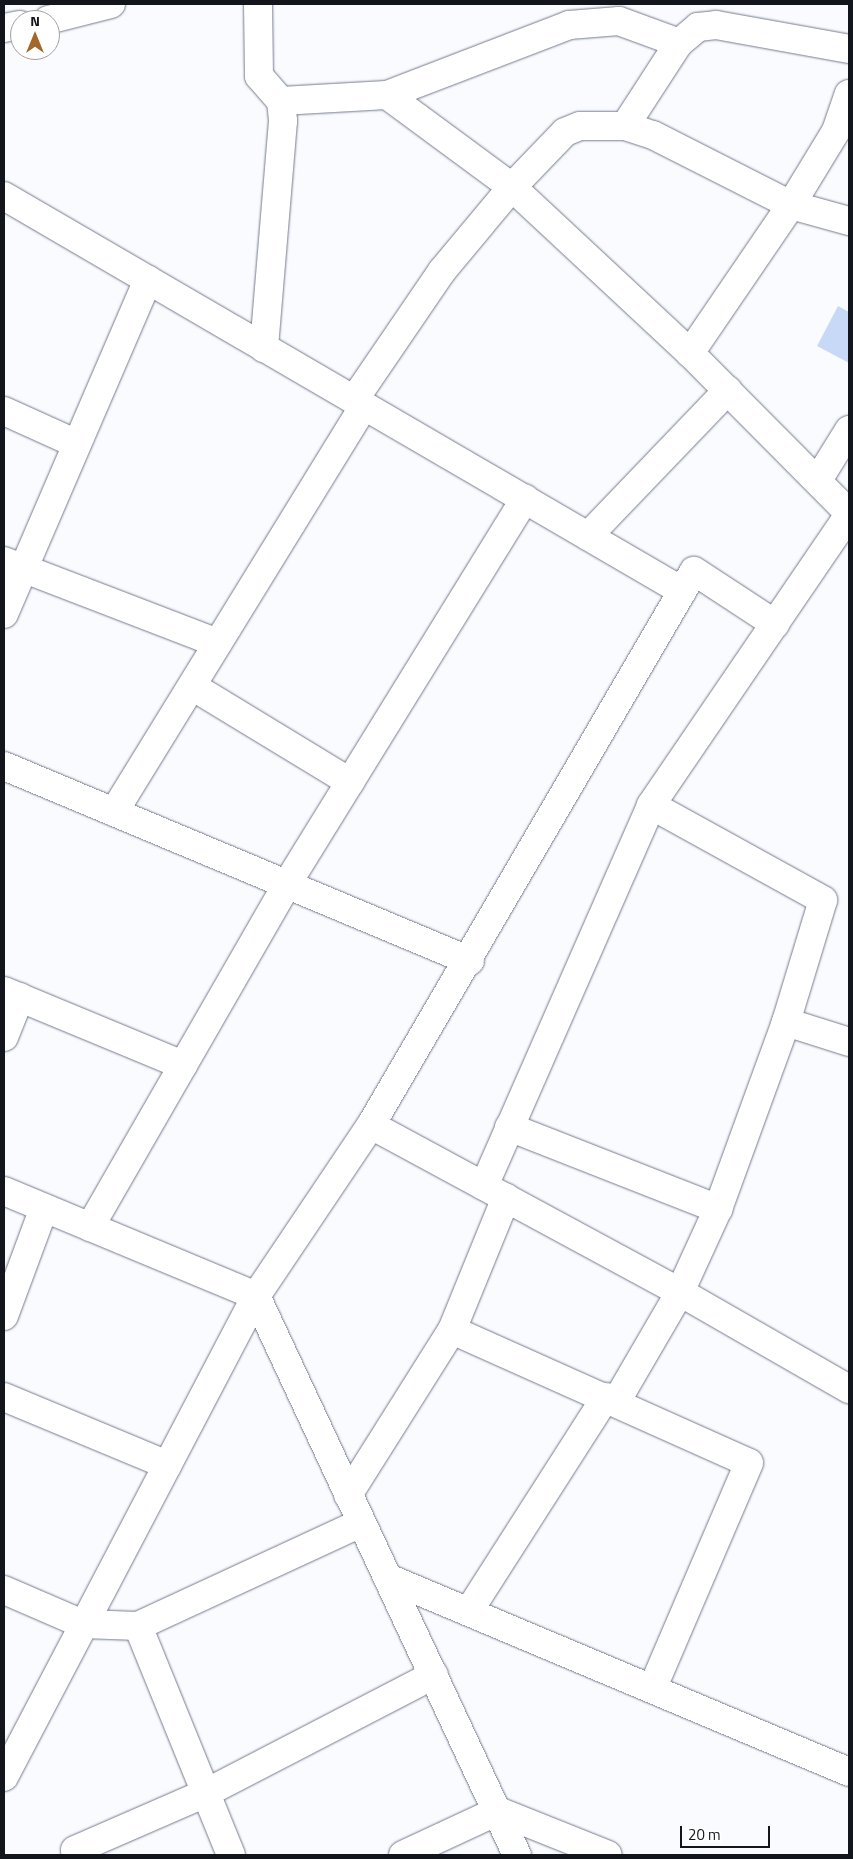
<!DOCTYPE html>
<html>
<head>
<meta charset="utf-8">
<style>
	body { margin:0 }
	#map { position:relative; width:853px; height:1859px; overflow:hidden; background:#fafbff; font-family:"Titillium Web",sans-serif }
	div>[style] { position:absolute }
	.building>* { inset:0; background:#c8d9f8 }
	.roads { filter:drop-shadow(0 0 1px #737b8b) drop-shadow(0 0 1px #737b8b) }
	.minor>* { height:28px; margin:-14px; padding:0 14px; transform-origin:14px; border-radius:14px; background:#fff }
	span { translate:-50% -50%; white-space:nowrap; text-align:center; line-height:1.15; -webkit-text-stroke:4px #fff; paint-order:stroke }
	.frame { position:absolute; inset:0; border:5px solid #12151b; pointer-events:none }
	.north { position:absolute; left:10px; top:10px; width:50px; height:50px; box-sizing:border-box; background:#fff; border:1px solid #a0a1a4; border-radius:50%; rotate:0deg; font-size:14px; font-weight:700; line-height:20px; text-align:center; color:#12151b }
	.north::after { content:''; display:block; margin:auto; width:18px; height:22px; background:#a3672a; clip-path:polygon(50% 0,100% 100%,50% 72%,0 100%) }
	.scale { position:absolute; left:680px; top:1826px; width:90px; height:22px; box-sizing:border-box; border:2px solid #12151b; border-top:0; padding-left:6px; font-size:15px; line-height:18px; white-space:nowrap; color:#12151b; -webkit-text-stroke:4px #fff; paint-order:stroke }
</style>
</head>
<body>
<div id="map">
	<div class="building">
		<div style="clip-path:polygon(838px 306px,849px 312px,849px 363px,817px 346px)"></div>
	</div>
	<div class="roads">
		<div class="minor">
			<div style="left:258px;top:4px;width:72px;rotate:89.2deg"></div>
			<div style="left:259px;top:76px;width:33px;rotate:49deg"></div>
			<div style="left:281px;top:101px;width:20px;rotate:84deg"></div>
			<div style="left:283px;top:121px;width:228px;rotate:94.8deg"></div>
			<div style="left:48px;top:20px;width:65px;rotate:-14.3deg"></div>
			<div style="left:4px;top:28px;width:16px;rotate:-11deg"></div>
			<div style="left:387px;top:95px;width:155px;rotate:36.4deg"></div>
			<div style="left:512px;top:187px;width:243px;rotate:43deg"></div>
			<div style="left:690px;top:353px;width:226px;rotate:45.2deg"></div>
			<div style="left:281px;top:101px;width:106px;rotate:-3.2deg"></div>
			<div style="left:387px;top:95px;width:195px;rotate:-21deg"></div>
			<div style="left:569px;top:25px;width:50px;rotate:-4.6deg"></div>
			<div style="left:619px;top:21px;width:64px;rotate:20.1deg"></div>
			<div style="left:625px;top:126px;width:99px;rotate:-57deg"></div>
			<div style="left:679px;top:43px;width:25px;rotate:-40deg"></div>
			<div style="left:698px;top:27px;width:18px;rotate:-6deg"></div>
			<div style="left:716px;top:25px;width:135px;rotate:10.2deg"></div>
			<div style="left:4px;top:196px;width:785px;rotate:30.22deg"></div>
			<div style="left:690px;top:353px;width:179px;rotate:-55.7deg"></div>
			<div style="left:791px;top:205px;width:87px;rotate:-58.7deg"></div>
			<div style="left:836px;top:131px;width:39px;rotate:-71deg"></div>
			<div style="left:354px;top:400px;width:156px;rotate:-55.7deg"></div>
			<div style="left:442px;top:271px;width:109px;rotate:-50.2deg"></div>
			<div style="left:512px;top:187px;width:76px;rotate:-46.1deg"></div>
			<div style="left:565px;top:132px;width:16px;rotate:-22deg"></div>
			<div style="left:580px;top:126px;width:45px"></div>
			<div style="left:625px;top:126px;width:29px;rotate:18deg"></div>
			<div style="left:653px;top:135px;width:155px;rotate:26.9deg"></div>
			<div style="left:791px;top:205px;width:60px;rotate:15.4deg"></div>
			<div style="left:4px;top:411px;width:80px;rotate:24.3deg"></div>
			<div style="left:818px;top:480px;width:59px;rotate:-58.2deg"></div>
			<div style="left:588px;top:536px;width:202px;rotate:-46.2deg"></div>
			<div style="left:4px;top:561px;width:229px;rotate:21deg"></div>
			<div style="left:4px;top:614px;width:364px;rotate:-66.7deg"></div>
			<div style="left:192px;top:686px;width:185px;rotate:31.3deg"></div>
			<div style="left:4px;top:766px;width:505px;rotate:22.71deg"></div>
			<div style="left:114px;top:812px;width:477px;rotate:-58.4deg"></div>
			<div style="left:4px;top:991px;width:194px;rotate:22.5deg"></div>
			<div style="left:786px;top:1022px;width:66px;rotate:17.6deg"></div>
			<div style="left:4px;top:1037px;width:43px;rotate:-68.2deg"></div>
			<div style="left:371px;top:1125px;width:351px;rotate:28.4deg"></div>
			<div style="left:680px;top:1292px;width:195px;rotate:29.9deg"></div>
			<div style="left:509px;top:1127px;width:225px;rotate:21.4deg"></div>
			<div style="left:484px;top:1186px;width:416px;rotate:-66.3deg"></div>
			<div style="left:651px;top:805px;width:351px;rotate:-55.7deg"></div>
			<div style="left:4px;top:1191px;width:273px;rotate:22.6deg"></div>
			<div style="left:256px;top:1296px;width:617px;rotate:64.97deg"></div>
			<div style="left:90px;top:1227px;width:396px;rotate:-60.1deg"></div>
			<div style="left:287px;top:884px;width:453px;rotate:-58.3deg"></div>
			<div style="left:4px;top:1316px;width:115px;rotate:-69.7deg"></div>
			<div style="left:452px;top:1330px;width:325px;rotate:24.1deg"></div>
			<div style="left:749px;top:1463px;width:244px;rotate:113.2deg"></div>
			<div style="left:4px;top:1397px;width:177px;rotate:22.6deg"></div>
			<div style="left:616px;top:1402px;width:127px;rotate:-59.8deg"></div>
			<div style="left:680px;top:1292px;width:91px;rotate:-65.4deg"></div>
			<div style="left:718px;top:1209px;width:199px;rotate:-70deg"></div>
			<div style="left:786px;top:1022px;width:127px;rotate:-73.1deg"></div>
			<div style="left:823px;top:900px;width:196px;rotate:-151.1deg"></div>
			<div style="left:348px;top:1495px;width:195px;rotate:-57.8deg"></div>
			<div style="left:452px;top:1330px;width:143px;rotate:-67.8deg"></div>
			<div style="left:388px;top:1578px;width:500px;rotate:22.82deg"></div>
			<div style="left:4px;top:1590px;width:86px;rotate:23.3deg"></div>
			<div style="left:83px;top:1624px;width:55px;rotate:2.1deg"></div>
			<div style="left:138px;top:1626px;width:246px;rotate:-24.8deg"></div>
			<div style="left:469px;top:1611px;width:254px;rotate:-57.4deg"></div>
			<div style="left:138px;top:1626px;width:247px;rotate:67.9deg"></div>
			<div style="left:4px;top:1777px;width:543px;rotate:-62.35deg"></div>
			<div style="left:256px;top:1296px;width:206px;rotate:-56.1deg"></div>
			<div style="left:371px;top:1125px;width:641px;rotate:-59.76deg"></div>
			<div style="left:694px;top:571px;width:97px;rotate:33.2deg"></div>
			<div style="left:79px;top:1855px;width:6px;rotate:-129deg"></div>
			<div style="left:75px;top:1850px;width:141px;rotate:-23.5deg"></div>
			<div style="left:204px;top:1794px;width:259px;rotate:-27.4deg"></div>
			<div style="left:403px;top:1855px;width:105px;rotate:-24.9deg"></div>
			<div style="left:498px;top:1811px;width:118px;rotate:21.8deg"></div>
		</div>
	</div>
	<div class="frame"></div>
	<div class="north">N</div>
	<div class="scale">20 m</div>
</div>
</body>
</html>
